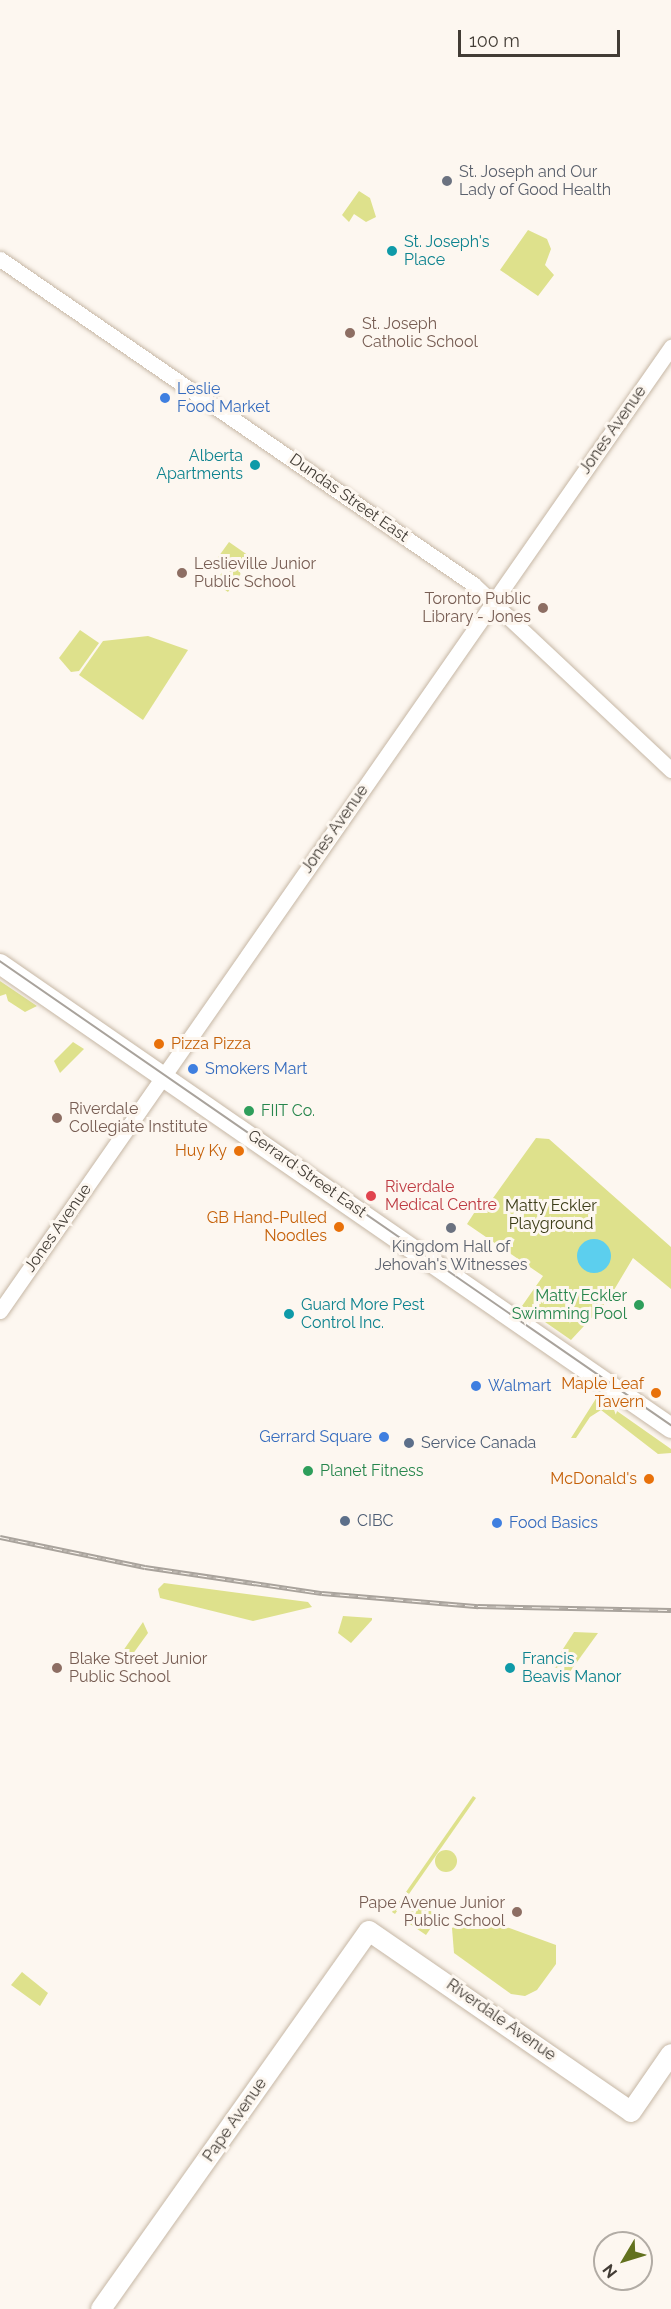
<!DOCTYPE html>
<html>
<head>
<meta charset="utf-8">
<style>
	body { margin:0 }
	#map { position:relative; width:671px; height:2309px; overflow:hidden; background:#fdf7f0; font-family:Raleway,sans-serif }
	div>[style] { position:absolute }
	.green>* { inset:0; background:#dee18c }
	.round { border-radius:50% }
	.water>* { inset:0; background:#5ccfee }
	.roads { filter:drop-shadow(0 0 2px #c6b7a5) drop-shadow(0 0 2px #c6b7a5) }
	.minor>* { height:15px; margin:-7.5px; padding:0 7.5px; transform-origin:7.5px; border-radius:7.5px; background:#fff }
	.major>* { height:20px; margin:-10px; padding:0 10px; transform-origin:10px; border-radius:10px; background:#fff }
	.tram>* { height:1.5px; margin:-0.75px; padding:0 0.75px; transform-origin:0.75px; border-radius:0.75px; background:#a9a39c }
	.rail>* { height:5px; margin-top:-2.5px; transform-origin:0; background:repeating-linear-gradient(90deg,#fdf7f0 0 9px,#a9a39c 0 18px); box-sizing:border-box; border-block:2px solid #a9a39c }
	.dots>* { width:16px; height:16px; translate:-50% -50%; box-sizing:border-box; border:3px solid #fdf7f0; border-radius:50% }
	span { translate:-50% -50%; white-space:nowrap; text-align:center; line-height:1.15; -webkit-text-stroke:6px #fdf7f0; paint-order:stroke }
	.worship-label { font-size:16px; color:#5b616d }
	.left { translate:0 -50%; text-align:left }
	.culture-label { font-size:16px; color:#0d838f }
	.right { translate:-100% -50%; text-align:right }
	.education-label { font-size:16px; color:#785e54 }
	.shop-label { font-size:16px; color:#366cbe }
	.street-label { font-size:16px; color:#423c35 }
	.food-label { font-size:16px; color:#c56008 }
	.leisure-label { font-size:16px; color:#27864d }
	.health-label { font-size:16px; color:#be3a42 }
	.park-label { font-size:16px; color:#3b3c16 }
	.service-label { font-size:16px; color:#4e5e75 }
	.north { position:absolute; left:593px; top:2231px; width:60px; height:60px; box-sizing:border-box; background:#fdf7f0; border:2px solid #b2aca5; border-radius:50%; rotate:232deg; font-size:16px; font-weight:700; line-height:24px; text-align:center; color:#423c35 }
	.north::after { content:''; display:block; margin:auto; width:21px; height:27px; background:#62711e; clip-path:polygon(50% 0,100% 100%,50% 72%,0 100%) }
	.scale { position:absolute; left:458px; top:30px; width:162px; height:27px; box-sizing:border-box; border:3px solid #423c35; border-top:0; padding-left:8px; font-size:18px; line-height:21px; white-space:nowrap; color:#423c35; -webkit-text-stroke:4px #fdf7f0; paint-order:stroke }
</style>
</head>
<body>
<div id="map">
	<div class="green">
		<div style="clip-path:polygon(359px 191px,370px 198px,376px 217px,366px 222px,354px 214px,349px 222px,342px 215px)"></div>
		<div style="clip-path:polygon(528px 230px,547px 239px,551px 249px,545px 265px,554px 275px,538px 296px,500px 270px)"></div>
		<div style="clip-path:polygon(229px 542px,252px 558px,228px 592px,215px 583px,223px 571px,216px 560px)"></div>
		<div style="clip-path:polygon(80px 630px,99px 643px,79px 671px,71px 672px,59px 658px)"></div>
		<div style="clip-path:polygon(148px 636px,188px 650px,143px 720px,79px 675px,103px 641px)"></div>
		<div style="clip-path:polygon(0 981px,37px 1006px,25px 1012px,8px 1001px,6px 994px,0 996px)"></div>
		<div style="clip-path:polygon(73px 1042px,84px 1049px,60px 1073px,54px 1061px)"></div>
		<div style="clip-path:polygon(536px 1138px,549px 1139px,671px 1247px,671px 1289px,633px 1258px,608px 1300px,571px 1340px,522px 1306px,543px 1276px,467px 1224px,476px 1210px,488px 1205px)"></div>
		<div style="clip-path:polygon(597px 1397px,671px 1449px,671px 1453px,658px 1454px,601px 1410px,590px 1417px,576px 1438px,571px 1438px)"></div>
		<div style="clip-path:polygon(164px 1583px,308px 1602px,312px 1607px,253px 1621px,160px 1598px,158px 1589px)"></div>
		<div style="clip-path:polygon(343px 1616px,372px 1618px,372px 1620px,351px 1643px,338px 1633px)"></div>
		<div style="clip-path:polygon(143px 1622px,148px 1633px,127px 1662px,116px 1661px)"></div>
		<div style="clip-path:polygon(574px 1632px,598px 1633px,569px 1673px,552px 1666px)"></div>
		<div style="clip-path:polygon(473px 1796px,476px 1798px,395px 1914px,392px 1912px)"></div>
		<div class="round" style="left:435px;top:1850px;width:22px;height:22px"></div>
		<div style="clip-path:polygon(420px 1898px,441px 1913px,426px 1935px,404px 1920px)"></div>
		<div style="clip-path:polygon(474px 1915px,556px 1945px,556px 1964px,537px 1990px,525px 1996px,511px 1994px,454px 1953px,452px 1928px)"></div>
		<div style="clip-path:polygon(22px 1972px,48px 1993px,40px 2006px,11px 1985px)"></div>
	</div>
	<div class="water">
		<div class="round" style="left:577px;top:1239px;width:34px;height:34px"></div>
	</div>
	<div class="roads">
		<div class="minor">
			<div style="left:0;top:259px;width:574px;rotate:34.49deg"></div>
			<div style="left:473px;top:584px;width:272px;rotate:43.2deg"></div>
			<div style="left:0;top:1311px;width:1175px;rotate:-55.16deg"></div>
		</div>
		<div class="major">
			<div style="left:0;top:964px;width:816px;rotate:34.66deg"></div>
			<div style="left:101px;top:2309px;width:463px;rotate:-54.7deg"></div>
			<div style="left:369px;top:1931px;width:318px;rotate:34.6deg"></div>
			<div style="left:631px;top:2112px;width:70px;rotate:-55.4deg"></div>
		</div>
	</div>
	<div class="tram">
		<div style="left:0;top:961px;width:816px;rotate:34.66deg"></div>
	</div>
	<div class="rail">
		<div style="left:0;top:1537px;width:148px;rotate:11.7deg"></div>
		<div style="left:145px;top:1567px;width:179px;rotate:8.4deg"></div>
		<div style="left:322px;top:1593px;width:157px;rotate:4.8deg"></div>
		<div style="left:478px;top:1606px;width:193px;rotate:1.2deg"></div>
	</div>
	<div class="dots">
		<div style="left:447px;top:181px;background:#6b7280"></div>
		<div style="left:392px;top:251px;background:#0f9aa8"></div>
		<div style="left:350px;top:333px;background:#8d6e63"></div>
		<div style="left:165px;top:398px;background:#3f7fe0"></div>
		<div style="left:255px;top:465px;background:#0f9aa8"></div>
		<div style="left:182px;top:573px;background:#8d6e63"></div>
		<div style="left:543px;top:608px;background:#8d6e63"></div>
		<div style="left:159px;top:1044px;background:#e8710a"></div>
		<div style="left:193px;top:1069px;background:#3f7fe0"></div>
		<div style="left:249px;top:1111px;background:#2e9e5b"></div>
		<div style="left:57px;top:1118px;background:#8d6e63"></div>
		<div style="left:239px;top:1151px;background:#e8710a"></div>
		<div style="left:371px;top:1196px;background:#e0444e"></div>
		<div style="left:339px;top:1227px;background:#e8710a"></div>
		<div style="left:451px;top:1228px;background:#6b7280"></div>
		<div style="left:639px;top:1305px;background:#2e9e5b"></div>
		<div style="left:289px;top:1314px;background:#0f9aa8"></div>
		<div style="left:476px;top:1386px;background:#3f7fe0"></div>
		<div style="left:656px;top:1393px;background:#e8710a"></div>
		<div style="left:384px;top:1437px;background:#3f7fe0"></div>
		<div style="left:409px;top:1443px;background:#5c6f8a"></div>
		<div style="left:308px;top:1471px;background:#2e9e5b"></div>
		<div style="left:649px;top:1479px;background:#e8710a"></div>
		<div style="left:345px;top:1521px;background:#5c6f8a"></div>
		<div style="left:497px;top:1523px;background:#3f7fe0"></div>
		<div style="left:57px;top:1668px;background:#8d6e63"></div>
		<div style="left:510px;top:1668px;background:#0f9aa8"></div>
		<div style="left:517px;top:1912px;background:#8d6e63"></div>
	</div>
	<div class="worship-label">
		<span class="left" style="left:459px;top:181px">St. Joseph and Our<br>Lady of Good Health</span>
		<span style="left:451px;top:1256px">Kingdom Hall of<br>Jehovah's Witnesses</span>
	</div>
	<div class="culture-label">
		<span class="left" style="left:404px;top:251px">St. Joseph's<br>Place</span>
		<span class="right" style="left:243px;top:465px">Alberta<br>Apartments</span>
		<span class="left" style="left:301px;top:1314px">Guard More Pest<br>Control Inc.</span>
		<span class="left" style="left:522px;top:1668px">Francis<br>Beavis Manor</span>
	</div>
	<div class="education-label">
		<span class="left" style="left:362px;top:333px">St. Joseph<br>Catholic School</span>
		<span class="left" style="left:194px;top:573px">Leslieville Junior<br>Public School</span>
		<span class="right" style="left:531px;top:608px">Toronto Public<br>Library - Jones</span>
		<span class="left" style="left:69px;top:1118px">Riverdale<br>Collegiate Institute</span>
		<span class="left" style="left:69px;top:1668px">Blake Street Junior<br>Public School</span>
		<span class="right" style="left:505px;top:1912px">Pape Avenue Junior<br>Public School</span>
	</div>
	<div class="shop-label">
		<span class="left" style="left:177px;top:398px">Leslie<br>Food Market</span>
		<span class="left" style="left:205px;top:1069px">Smokers Mart</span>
		<span class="left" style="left:488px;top:1386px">Walmart</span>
		<span class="right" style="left:372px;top:1437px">Gerrard Square</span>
		<span class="left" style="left:509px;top:1523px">Food Basics</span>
	</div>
	<div class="street-label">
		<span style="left:613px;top:430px;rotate:-55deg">Jones Avenue</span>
		<span style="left:349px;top:498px;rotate:35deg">Dundas Street East</span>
		<span style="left:335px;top:829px;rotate:-55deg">Jones Avenue</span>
		<span style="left:307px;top:1174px;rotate:35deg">Gerrard Street East</span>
		<span style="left:58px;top:1228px;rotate:-55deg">Jones Avenue</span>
		<span style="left:501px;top:2020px;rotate:35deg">Riverdale Avenue</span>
		<span style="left:235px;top:2120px;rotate:-55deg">Pape Avenue</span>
	</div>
	<div class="food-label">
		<span class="left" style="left:171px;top:1044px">Pizza Pizza</span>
		<span class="right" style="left:227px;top:1151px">Huy Ky</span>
		<span class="right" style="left:327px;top:1227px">GB Hand-Pulled<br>Noodles</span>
		<span class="right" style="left:644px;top:1393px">Maple Leaf<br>Tavern</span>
		<span class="right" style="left:637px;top:1479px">McDonald's</span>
	</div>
	<div class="leisure-label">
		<span class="left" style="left:261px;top:1111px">FIIT Co.</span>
		<span class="right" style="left:627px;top:1305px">Matty Eckler<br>Swimming Pool</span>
		<span class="left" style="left:320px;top:1471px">Planet Fitness</span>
	</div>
	<div class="health-label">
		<span class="left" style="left:385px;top:1196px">Riverdale<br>Medical Centre</span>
	</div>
	<div class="park-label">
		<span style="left:551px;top:1215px">Matty Eckler<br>Playground</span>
	</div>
	<div class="service-label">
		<span class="left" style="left:421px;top:1443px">Service Canada</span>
		<span class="left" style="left:357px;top:1521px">CIBC</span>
	</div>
	<div class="north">N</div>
	<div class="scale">100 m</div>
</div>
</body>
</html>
